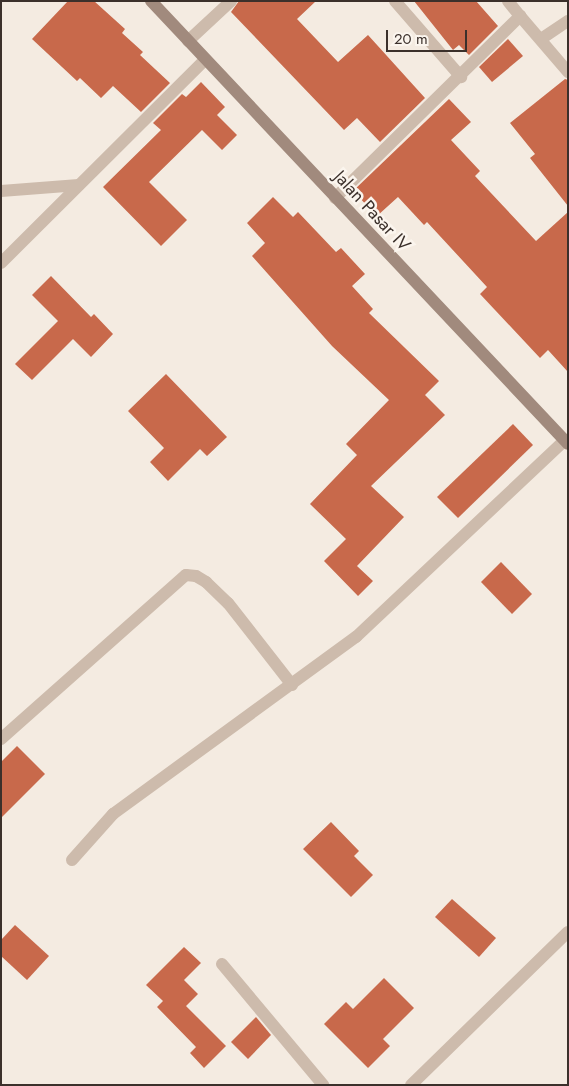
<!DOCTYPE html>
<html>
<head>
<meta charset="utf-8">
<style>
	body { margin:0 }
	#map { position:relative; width:569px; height:1086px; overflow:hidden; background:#f4ebe1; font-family:Jost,sans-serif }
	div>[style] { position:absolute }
	.building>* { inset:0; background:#c8694b }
	.street>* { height:12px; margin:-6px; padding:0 6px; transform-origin:6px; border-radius:6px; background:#cdbbac }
	.secondary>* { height:12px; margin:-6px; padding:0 6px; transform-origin:6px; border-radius:6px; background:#a18a7d }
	span { translate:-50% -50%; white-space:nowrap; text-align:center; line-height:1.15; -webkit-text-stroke:5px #fbf5ee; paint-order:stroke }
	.street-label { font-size:18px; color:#3b302b }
	.frame { position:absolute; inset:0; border:2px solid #3b302b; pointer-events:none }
	.scale { position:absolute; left:386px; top:30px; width:81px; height:22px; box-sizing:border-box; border:2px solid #3b302b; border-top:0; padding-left:6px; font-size:15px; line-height:18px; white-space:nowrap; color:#3b302b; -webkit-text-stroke:4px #fbf5ee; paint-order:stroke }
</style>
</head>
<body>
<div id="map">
	<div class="building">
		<div style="clip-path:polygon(68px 1px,94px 1px,125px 29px,122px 33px,143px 52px,140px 55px,170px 83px,141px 112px,113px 86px,101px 98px,80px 78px,77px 81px,32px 39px)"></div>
		<div style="clip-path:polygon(239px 1px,316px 1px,297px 19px,338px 62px,368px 35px,425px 98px,380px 142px,357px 118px,344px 130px,231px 12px)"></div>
		<div style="clip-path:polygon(414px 1px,476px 1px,498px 26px,469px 55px,459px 45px,453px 50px)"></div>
		<div style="clip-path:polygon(508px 39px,523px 56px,492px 82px,479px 67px)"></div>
		<div style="clip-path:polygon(565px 79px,568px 80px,568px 206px,530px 158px,535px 154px,510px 123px)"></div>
		<div style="clip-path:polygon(201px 82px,225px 107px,217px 115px,237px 135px,222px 150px,202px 130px,149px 182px,187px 220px,161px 246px,103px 187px,161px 130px,153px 123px,182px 94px,186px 97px)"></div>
		<div style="clip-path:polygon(449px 99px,471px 122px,451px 140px,480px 171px,475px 176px,536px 241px,568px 212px,568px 372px,548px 350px,540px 358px,480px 294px,487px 287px,427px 222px,424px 225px,398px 197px,377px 216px,353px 191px)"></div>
		<div style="clip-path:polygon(273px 197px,293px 217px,298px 212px,336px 252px,341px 248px,365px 274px,352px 286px,373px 309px,369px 313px,439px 381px,425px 395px,445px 415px,371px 486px,404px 517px,357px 566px,373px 581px,358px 596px,324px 561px,346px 539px,310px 504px,357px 455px,346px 444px,389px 400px,332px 346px,252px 256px,265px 243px,247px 223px)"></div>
		<div style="clip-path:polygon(51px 276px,91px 317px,94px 314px,113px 334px,91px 357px,73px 339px,32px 380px,15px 364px,58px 321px,32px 295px)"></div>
		<div style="clip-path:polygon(166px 374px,227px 437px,207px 456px,200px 449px,168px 481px,150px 462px,164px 448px,128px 411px)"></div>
		<div style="clip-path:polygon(513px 424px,533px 445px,458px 518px,437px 497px)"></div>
		<div style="clip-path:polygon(501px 562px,532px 594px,512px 614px,481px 582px)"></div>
		<div style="clip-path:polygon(17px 746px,45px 774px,1px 818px,1px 762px)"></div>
		<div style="clip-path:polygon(331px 822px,359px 851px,354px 856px,373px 875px,351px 897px,303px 849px)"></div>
		<div style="clip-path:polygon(452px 899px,496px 938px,479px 957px,435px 917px)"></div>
		<div style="clip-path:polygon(15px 925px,49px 956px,27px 980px,1px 956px,1px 940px)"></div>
		<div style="clip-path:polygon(184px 947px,201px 963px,184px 980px,198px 994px,186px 1006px,226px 1046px,204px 1068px,190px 1053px,196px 1047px,157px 1007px,163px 1001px,146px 985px)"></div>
		<div style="clip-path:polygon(384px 978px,414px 1008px,383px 1039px,390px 1046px,368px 1068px,324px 1024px,346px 1002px,353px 1009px)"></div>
		<div style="clip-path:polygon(256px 1017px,271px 1035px,248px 1059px,231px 1042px)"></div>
	</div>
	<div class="street">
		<div style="left:395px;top:1px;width:101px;rotate:49deg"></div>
		<div style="left:520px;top:16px;width:74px;rotate:49.4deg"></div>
		<div style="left:541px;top:39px;width:32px;rotate:-34deg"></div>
		<div style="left:188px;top:41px;width:59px;rotate:-42.9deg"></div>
		<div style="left:1px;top:191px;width:78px;rotate:-4.4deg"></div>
		<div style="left:335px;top:198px;width:260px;rotate:-44.5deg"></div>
		<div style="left:520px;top:16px;width:19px;rotate:-129deg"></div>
		<div style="left:1px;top:263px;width:288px;rotate:-44.9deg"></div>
		<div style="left:1px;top:739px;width:247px;rotate:-41.6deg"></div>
		<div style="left:186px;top:575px;width:10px;rotate:6deg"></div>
		<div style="left:196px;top:576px;width:12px;rotate:31deg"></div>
		<div style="left:206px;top:582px;width:30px;rotate:44deg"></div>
		<div style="left:228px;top:603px;width:104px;rotate:52deg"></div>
		<div style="left:72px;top:860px;width:62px;rotate:-48.3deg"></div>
		<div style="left:113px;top:814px;width:301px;rotate:-36.1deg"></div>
		<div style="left:356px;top:637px;width:286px;rotate:-43.3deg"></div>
		<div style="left:222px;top:964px;width:158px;rotate:50.1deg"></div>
		<div style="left:411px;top:1085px;width:219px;rotate:-44.3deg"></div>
	</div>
	<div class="secondary">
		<div style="left:151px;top:1px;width:608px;rotate:46.73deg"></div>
	</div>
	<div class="street-label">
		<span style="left:372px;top:211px;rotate:47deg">Jalan Pasar IV</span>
	</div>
	<div class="frame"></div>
	<div class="scale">20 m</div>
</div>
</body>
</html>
